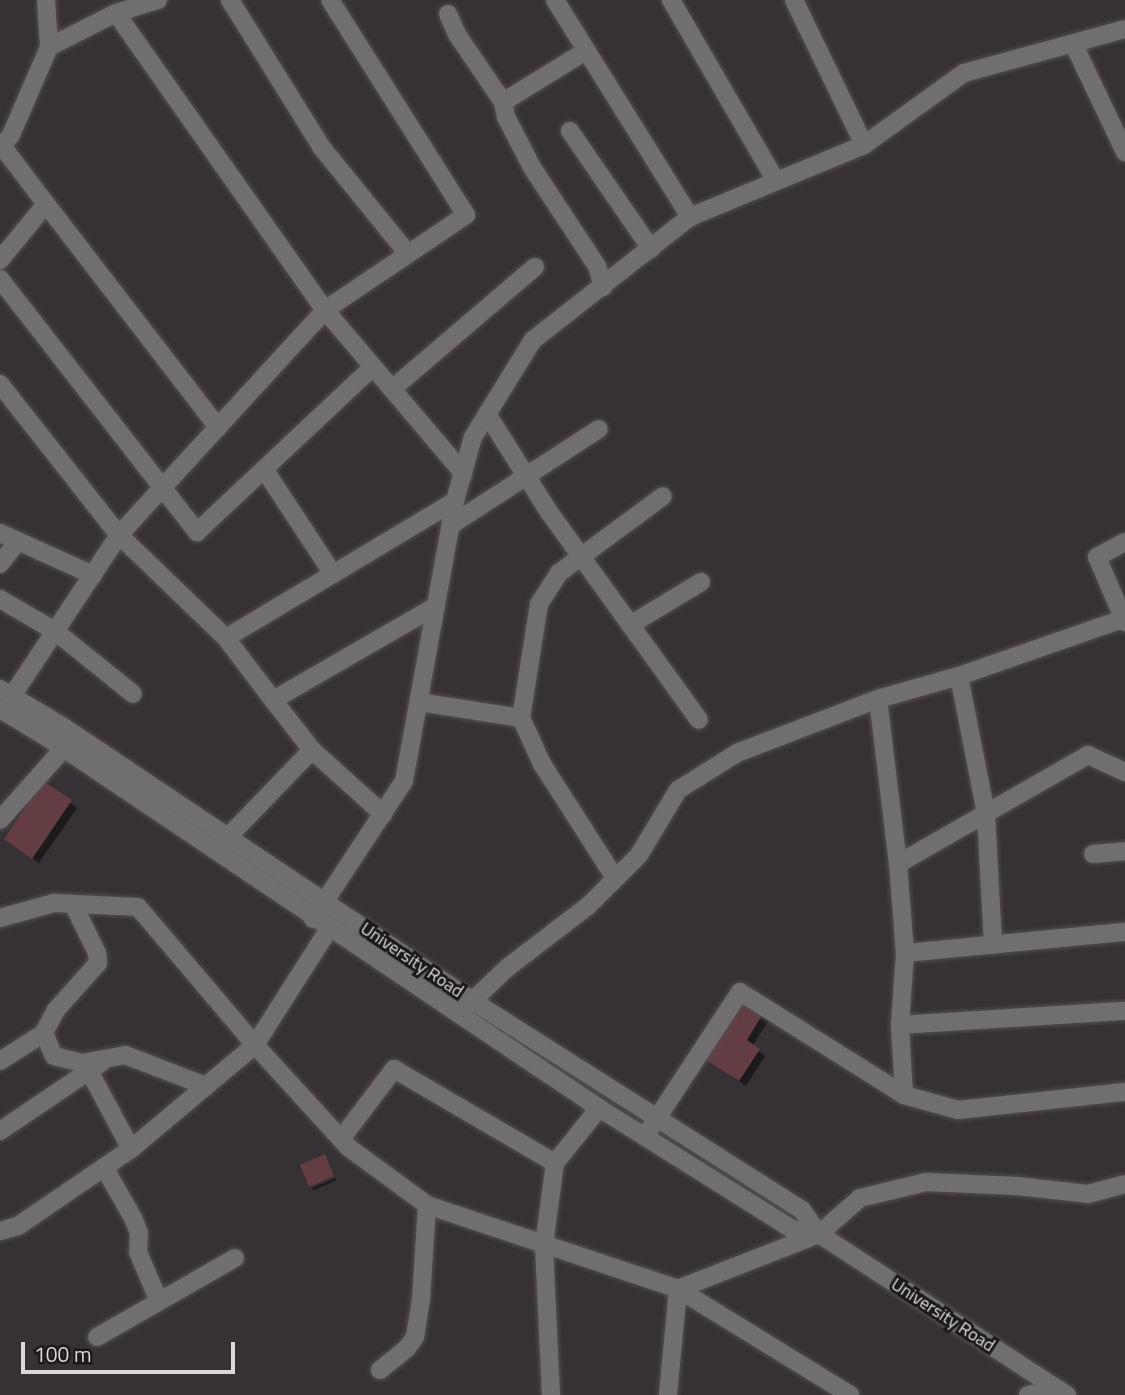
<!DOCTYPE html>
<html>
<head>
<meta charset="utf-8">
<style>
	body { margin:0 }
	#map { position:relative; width:1125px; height:1395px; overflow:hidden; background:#363134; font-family:"Titillium Web",sans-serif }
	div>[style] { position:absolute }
	.shadow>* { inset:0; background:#0007 }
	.building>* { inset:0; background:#633d41 }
	.roads { filter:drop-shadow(0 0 2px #544f52) drop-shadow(0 0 2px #544f52) }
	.minor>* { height:18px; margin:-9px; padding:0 9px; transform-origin:9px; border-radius:9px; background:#706e71 }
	span { translate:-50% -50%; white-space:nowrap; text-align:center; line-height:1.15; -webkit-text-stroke:6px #1c191b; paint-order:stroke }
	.street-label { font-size:18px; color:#ddd9db }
	.scale { position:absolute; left:21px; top:1342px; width:214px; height:32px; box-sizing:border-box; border:4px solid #ddd9db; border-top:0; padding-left:9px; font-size:21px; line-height:24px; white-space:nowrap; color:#ddd9db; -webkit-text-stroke:5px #1c191b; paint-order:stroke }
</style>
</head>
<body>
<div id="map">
	<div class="shadow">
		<div style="clip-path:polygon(44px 783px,77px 808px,39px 863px,6px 839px)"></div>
		<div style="clip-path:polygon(743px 1001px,769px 1020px,752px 1046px,765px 1056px,746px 1086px,706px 1059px)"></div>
		<div style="clip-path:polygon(335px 1178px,337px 1180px,314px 1190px,312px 1188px)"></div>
	</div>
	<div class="building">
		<div style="clip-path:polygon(43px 781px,72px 800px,32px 859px,4px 839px)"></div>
		<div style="clip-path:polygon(743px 999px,764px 1012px,747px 1040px,760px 1049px,739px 1081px,704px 1059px)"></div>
		<div style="clip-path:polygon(325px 1154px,334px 1176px,309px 1187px,300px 1165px)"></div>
	</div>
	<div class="roads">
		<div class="minor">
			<div style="left:46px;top:0;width:47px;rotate:86.3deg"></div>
			<div style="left:49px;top:47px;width:75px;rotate:-26.9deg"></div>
			<div style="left:158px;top:0;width:44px;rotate:162.8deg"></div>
			<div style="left:116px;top:13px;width:363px;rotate:54.9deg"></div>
			<div style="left:325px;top:310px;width:214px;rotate:49.7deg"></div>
			<div style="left:230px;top:0;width:174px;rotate:58.1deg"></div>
			<div style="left:322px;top:148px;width:136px;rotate:50.9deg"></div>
			<div style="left:555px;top:0;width:256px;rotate:58.1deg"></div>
			<div style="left:671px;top:0;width:209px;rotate:59.9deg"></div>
			<div style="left:794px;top:0;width:161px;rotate:64.2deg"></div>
			<div style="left:448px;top:14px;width:24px;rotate:66deg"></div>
			<div style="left:458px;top:36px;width:80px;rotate:55.7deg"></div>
			<div style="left:503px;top:102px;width:15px;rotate:79deg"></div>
			<div style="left:506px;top:117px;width:59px;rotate:62.6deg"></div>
			<div style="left:533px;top:169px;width:116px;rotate:56.6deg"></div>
			<div style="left:597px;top:266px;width:22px;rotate:74deg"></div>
			<div style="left:1074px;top:45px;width:119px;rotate:64.5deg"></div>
			<div style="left:503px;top:102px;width:97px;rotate:-31.6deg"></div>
			<div style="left:570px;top:131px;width:143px;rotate:55.5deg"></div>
			<div style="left:2px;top:146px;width:73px;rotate:52.8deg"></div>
			<div style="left:0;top:149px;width:18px;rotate:-52deg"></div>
			<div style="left:11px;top:135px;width:96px;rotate:-66.6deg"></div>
			<div style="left:0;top:260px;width:72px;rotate:-50.6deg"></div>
			<div style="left:46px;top:204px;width:282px;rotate:52.4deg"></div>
			<div style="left:0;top:279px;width:321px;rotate:52.1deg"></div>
			<div style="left:197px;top:532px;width:241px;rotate:-43.2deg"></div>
			<div style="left:0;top:384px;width:192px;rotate:51.8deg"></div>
			<div style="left:119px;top:535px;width:149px;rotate:43.9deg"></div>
			<div style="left:392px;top:389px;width:188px;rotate:-40.5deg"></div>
			<div style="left:487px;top:414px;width:116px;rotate:57.7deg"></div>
			<div style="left:549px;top:512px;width:256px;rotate:54.2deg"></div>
			<div style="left:264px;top:469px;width:126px;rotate:56.7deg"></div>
			<div style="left:451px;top:525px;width:176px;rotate:-33deg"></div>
			<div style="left:0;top:533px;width:102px;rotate:24.3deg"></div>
			<div style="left:1125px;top:542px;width:32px;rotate:152deg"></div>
			<div style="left:1097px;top:557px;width:71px;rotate:66.7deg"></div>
			<div style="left:0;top:564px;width:29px;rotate:-52deg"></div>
			<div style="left:0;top:599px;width:64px;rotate:30.2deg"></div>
			<div style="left:55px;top:631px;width:100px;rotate:38.9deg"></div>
			<div style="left:436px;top:606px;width:188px;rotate:150deg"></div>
			<div style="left:273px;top:700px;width:78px;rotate:-127.2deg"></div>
			<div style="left:226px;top:638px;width:267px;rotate:-30.9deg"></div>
			<div style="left:630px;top:625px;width:83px;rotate:-31.2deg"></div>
			<div style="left:959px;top:676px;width:141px;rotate:78.9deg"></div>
			<div style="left:986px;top:814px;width:131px;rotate:86.9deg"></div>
			<div style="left:0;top:689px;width:72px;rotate:30.8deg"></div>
			<div style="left:62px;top:726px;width:492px;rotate:33.8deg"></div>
			<div style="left:471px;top:1000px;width:392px;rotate:32.4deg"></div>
			<div style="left:802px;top:1210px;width:29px;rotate:55deg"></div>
			<div style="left:12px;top:696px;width:193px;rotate:-56.4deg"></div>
			<div style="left:119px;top:535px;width:305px;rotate:-47.5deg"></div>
			<div style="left:325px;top:310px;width:170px;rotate:-34deg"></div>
			<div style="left:466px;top:215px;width:254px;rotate:-122.3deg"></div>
			<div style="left:273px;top:700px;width:63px;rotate:52deg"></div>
			<div style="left:312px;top:750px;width:96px;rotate:42deg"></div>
			<div style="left:419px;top:702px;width:103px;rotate:8.9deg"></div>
			<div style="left:0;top:709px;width:62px;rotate:31.1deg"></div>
			<div style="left:53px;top:741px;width:658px;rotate:33.91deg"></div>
			<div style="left:599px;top:1108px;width:228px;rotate:32.1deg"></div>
			<div style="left:792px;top:1229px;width:27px;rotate:10deg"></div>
			<div style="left:819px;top:1234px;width:296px;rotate:33deg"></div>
			<div style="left:1125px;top:772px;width:41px;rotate:-155.3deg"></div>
			<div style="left:1088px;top:755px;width:219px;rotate:150.2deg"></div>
			<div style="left:898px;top:864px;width:89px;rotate:85.5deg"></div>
			<div style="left:905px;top:953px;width:221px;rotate:-5.5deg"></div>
			<div style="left:0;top:820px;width:96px;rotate:-48.4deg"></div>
			<div style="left:227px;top:838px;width:122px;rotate:-46deg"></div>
			<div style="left:1093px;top:854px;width:32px;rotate:-5deg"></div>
			<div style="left:898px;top:864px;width:166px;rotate:-96.9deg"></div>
			<div style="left:878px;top:699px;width:84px;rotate:-15.9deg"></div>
			<div style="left:959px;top:676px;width:174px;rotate:-19.2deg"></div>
			<div style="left:615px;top:878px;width:135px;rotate:-122.6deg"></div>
			<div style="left:542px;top:764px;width:51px;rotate:-114.5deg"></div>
			<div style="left:521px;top:718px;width:115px;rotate:-81deg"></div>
			<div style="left:539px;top:604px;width:37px;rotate:-57deg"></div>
			<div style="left:559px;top:573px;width:129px;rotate:-36.5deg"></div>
			<div style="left:73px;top:904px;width:55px;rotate:63.9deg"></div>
			<div style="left:97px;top:953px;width:10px;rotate:84deg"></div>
			<div style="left:98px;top:963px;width:63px;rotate:131.8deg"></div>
			<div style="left:56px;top:1010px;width:26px;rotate:118deg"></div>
			<div style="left:44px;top:1033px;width:25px;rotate:67deg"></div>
			<div style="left:54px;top:1056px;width:29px;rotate:14deg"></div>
			<div style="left:82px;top:1063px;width:44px;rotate:-10.5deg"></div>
			<div style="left:125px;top:1055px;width:87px;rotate:20.9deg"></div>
			<div style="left:0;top:918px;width:56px;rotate:-15.5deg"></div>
			<div style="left:54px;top:903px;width:84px;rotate:2.7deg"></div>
			<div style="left:138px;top:907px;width:181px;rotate:49.7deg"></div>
			<div style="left:255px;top:1045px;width:138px;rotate:-57.5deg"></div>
			<div style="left:313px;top:919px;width:165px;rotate:-56.6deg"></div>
			<div style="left:404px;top:781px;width:285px;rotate:-79.7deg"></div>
			<div style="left:455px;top:501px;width:66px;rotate:-74.3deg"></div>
			<div style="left:473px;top:437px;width:114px;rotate:-58.3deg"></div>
			<div style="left:533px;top:340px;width:199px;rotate:-38.1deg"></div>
			<div style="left:690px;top:217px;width:188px;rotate:-22.5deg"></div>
			<div style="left:864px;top:145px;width:123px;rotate:-35.8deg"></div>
			<div style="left:964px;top:73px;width:167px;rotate:-15.3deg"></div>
			<div style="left:905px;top:953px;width:72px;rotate:94deg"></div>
			<div style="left:900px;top:1025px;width:225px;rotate:-3.6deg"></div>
			<div style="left:465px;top:1008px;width:58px;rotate:-43.6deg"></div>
			<div style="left:507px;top:968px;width:103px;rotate:-37.5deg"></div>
			<div style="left:589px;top:905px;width:71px;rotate:-45deg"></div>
			<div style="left:639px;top:855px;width:76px;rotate:-59deg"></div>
			<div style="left:678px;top:790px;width:70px;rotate:-32.1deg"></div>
			<div style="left:737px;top:753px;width:151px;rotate:-21deg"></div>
			<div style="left:0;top:1061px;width:52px;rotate:-32.5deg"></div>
			<div style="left:94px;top:1080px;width:78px;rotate:61.8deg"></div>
			<div style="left:904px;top:1095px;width:56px;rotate:15.5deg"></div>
			<div style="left:958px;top:1110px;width:168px;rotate:-6.2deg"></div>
			<div style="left:650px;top:1129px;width:164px;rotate:-56.7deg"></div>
			<div style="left:740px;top:992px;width:194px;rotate:32.1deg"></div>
			<div style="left:904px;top:1095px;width:70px;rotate:-93.3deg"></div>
			<div style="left:0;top:1131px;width:122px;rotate:-34deg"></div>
			<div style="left:341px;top:1139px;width:88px;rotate:-52.9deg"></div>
			<div style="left:394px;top:1069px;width:186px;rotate:30.3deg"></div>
			<div style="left:104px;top:1167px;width:59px;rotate:60.4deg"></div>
			<div style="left:133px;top:1218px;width:16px;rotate:68deg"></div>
			<div style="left:139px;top:1233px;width:19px;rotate:93deg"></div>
			<div style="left:138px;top:1252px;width:51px;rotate:66.9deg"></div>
			<div style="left:0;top:1231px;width:19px;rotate:-16deg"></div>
			<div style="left:18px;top:1226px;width:137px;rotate:-34.3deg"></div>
			<div style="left:131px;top:1149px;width:162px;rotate:-40deg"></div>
			<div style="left:255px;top:1045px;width:138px;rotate:47.6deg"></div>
			<div style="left:348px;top:1147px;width:98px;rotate:36.3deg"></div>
			<div style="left:427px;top:1205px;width:265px;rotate:18.5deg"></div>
			<div style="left:678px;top:1289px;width:151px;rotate:-21.3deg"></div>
			<div style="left:819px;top:1234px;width:55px;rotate:-41.3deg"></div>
			<div style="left:860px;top:1198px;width:68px;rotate:-13.6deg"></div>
			<div style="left:926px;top:1182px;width:91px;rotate:2.5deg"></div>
			<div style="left:1017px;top:1186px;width:71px;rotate:6.4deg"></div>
			<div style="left:1088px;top:1194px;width:38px;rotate:-15deg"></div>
			<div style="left:97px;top:1337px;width:159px;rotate:-29.8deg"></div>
			<div style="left:380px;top:1370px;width:35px;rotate:-39deg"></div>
			<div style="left:407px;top:1348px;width:14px;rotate:-54deg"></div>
			<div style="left:415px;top:1337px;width:37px;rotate:-81deg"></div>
			<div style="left:421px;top:1300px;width:95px;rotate:-86.4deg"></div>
			<div style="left:551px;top:1395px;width:150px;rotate:-92.7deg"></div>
			<div style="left:544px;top:1245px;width:83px;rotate:-82.4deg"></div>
			<div style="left:555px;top:1163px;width:70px;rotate:-51.3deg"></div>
			<div style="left:668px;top:1395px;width:106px;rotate:-84.6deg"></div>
			<div style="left:678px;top:1289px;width:202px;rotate:31.6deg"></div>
			<div style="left:1028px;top:1395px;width:29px;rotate:-12deg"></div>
		</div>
	</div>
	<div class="street-label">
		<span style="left:412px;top:960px;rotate:34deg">University Road</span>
		<span style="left:943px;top:1315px;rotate:33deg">University Road</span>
	</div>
	<div class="scale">100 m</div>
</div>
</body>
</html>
